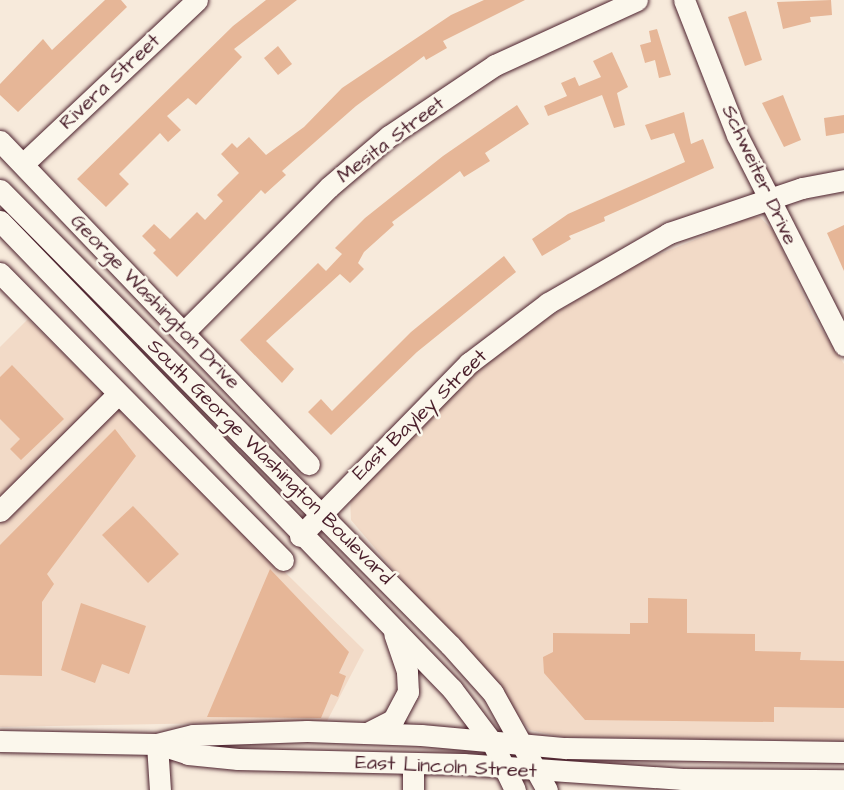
<!DOCTYPE html>
<html>
<head>
<meta charset="utf-8">
<style>
	body { margin:0 }
	#map { position:relative; width:844px; height:790px; overflow:hidden; background:#f7eadb; font-family:"Architects Daughter",sans-serif }
	div>[style] { position:absolute }
	.built>* { inset:0; background:#f2dac7 }
	.building>* { inset:0; background:#e6b697 }
	.roads { filter:drop-shadow(0 0 2px #4a1f2b) drop-shadow(0 0 2px #4a1f2b) }
	.minor>* { height:21px; margin:-10.5px; padding:0 10.5px; transform-origin:10.5px; border-radius:10.5px; background:#fbf7ec }
	span { translate:-50% -50%; white-space:nowrap; text-align:center; line-height:1.15; -webkit-text-stroke:5px #fbf7ec; paint-order:stroke }
	.street-label { font-size:20px; color:#4a1f2b }
</style>
</head>
<body>
<div id="map">
	<div class="built">
		<div style="clip-path:polygon(751px 217px,760px 217px,774px 232px,814px 318px,844px 364px,844px 741px,563px 737px,530px 730px,351px 520px,350px 496px,465px 377px,522px 334px,631px 266px)"></div>
		<div style="clip-path:polygon(28px 319px,364px 650px,327px 721px,0 727px,0 347px)"></div>
	</div>
	<div class="building">
		<div style="clip-path:polygon(105px 0,121px 0,127px 7px,18px 112px,0 95px,0 84px,43px 39px,52px 50px)"></div>
		<div style="clip-path:polygon(266px 0,297px 0,234px 49px,242px 57px,196px 105px,188px 98px,167px 116px,181px 130px,168px 142px,160px 133px,119px 174px,129px 184px,106px 207px,77px 179px,233px 26px)"></div>
		<div style="clip-path:polygon(484px 0,525px 0,443px 41px,447px 48px,426px 60px,424px 56px,356px 106px,282px 171px,286px 175px,265px 194px,261px 190px,177px 277px,153px 253px,156px 250px,142px 236px,154px 224px,170px 239px,197px 212px,205px 220px,223px 201px,217px 195px,239px 173px,221px 154px,232px 143px,237px 148px,249px 137px,266px 155px,304px 127px,342px 88px,451px 15px)"></div>
		<div style="clip-path:polygon(831px 0,832px 15px,810px 17px,811px 22px,783px 29px,777px 2px)"></div>
		<div style="clip-path:polygon(746px 11px,762px 60px,745px 66px,728px 17px)"></div>
		<div style="clip-path:polygon(657px 29px,671px 75px,659px 78px,655px 60px,645px 63px,640px 45px,651px 42px,649px 31px)"></div>
		<div style="clip-path:polygon(278px 46px,292px 64px,278px 75px,264px 58px)"></div>
		<div style="clip-path:polygon(612px 52px,628px 87px,617px 93px,625px 125px,614px 128px,602px 95px,548px 116px,544px 106px,567px 96px,561px 83px,575px 77px,579px 86px,601px 77px,593px 61px)"></div>
		<div style="clip-path:polygon(783px 95px,801px 140px,784px 147px,762px 103px)"></div>
		<div style="clip-path:polygon(517px 105px,529px 124px,485px 153px,490px 161px,464px 177px,460px 171px,392px 222px,394px 225px,364px 252px,358px 263px,364px 269px,350px 283px,340px 274px,266px 341px,294px 369px,282px 383px,240px 340px,318px 263px,326px 271px,342px 254px,335px 248px,365px 218px,443px 156px)"></div>
		<div style="clip-path:polygon(684px 112px,691px 144px,703px 139px,714px 168px,604px 217px,605px 221px,569px 236px,571px 239px,542px 256px,532px 239px,568px 214px,685px 162px,674px 133px,651px 140px,645px 125px)"></div>
		<div style="clip-path:polygon(844px 115px,844px 133px,826px 136px,824px 118px)"></div>
		<div style="clip-path:polygon(844px 225px,844px 271px,827px 233px)"></div>
		<div style="clip-path:polygon(504px 256px,516px 272px,417px 352px,331px 435px,308px 412px,321px 399px,332px 411px,411px 332px)"></div>
		<div style="clip-path:polygon(12px 365px,64px 419px,21px 460px,10px 449px,20px 439px,0 419px,0 377px)"></div>
		<div style="clip-path:polygon(115px 429px,136px 456px,47px 574px,54px 584px,42px 602px,42px 676px,0 675px,0 545px)"></div>
		<div style="clip-path:polygon(133px 506px,179px 554px,148px 583px,102px 535px)"></div>
		<div style="clip-path:polygon(270px 569px,349px 652px,339px 673px,346px 676px,338px 697px,331px 694px,321px 718px,207px 717px)"></div>
		<div style="clip-path:polygon(648px 598px,687px 599px,687px 633px,755px 634px,755px 651px,801px 652px,800px 660px,844px 661px,844px 708px,774px 707px,774px 722px,585px 720px,544px 673px,543px 657px,553px 652px,553px 633px,630px 634px,630px 623px,648px 623px)"></div>
		<div style="clip-path:polygon(81px 603px,146px 626px,129px 674px,102px 664px,95px 683px,61px 670px)"></div>
	</div>
	<div class="roads">
		<div class="minor">
			<div style="left:684px;top:0;width:145px;rotate:68.6deg"></div>
			<div style="left:737px;top:135px;width:236px;rotate:63deg"></div>
			<div style="left:0;top:141px;width:447px;rotate:46.3deg"></div>
			<div style="left:23px;top:164px;width:239px;rotate:-43.3deg"></div>
			<div style="left:0;top:190px;width:640px;rotate:45.32deg"></div>
			<div style="left:450px;top:645px;width:64px;rotate:48.1deg"></div>
			<div style="left:493px;top:693px;width:111px;rotate:60.9deg"></div>
			<div style="left:0;top:221px;width:651px;rotate:46deg"></div>
			<div style="left:452px;top:689px;width:66px;rotate:53deg"></div>
			<div style="left:492px;top:742px;width:53px;rotate:64.4deg"></div>
			<div style="left:0;top:273px;width:403px;rotate:45.4deg"></div>
			<div style="left:183px;top:333px;width:206px;rotate:-45deg"></div>
			<div style="left:329px;top:187px;width:79px;rotate:-40.4deg"></div>
			<div style="left:389px;top:136px;width:128px;rotate:-33.8deg"></div>
			<div style="left:495px;top:65px;width:156px;rotate:-24.6deg"></div>
			<div style="left:0;top:511px;width:165px;rotate:-44.8deg"></div>
			<div style="left:300px;top:536px;width:242px;rotate:-45.7deg"></div>
			<div style="left:469px;top:363px;width:99px;rotate:-37.2deg"></div>
			<div style="left:548px;top:303px;width:140px;rotate:-30deg"></div>
			<div style="left:669px;top:233px;width:140px;rotate:-18.7deg"></div>
			<div style="left:802px;top:188px;width:43px;rotate:-10.8deg"></div>
			<div style="left:369px;top:732px;width:27px;rotate:-27deg"></div>
			<div style="left:393px;top:720px;width:32px;rotate:-62deg"></div>
			<div style="left:408px;top:692px;width:21px;rotate:-93deg"></div>
			<div style="left:407px;top:671px;width:39px;rotate:-109deg"></div>
			<div style="left:0;top:741px;width:157px;rotate:1.1deg"></div>
			<div style="left:157px;top:744px;width:37px;rotate:-14deg"></div>
			<div style="left:193px;top:735px;width:114px;rotate:-2deg"></div>
			<div style="left:307px;top:731px;width:114px;rotate:2deg"></div>
			<div style="left:421px;top:735px;width:145px;rotate:5.2deg"></div>
			<div style="left:565px;top:748px;width:279px;rotate:0.8deg"></div>
			<div style="left:157px;top:744px;width:46px;rotate:86.3deg"></div>
			<div style="left:158px;top:744px;width:32px;rotate:18deg"></div>
			<div style="left:188px;top:754px;width:50px;rotate:5.7deg"></div>
			<div style="left:238px;top:759px;width:225px;rotate:1.3deg"></div>
			<div style="left:463px;top:764px;width:220px;rotate:3.9deg"></div>
			<div style="left:682px;top:779px;width:162px;rotate:0.4deg"></div>
			<div style="left:413px;top:790px;width:27px;rotate:-90deg"></div>
		</div>
	</div>
	<div class="street-label">
		<span style="left:110px;top:82px;rotate:-43deg">Rivera Street</span>
		<span style="left:391px;top:140px;rotate:-37deg">Mesita Street</span>
		<span style="left:759px;top:175px;rotate:65deg">Schweiter Drive</span>
		<span style="left:155px;top:302px;rotate:46deg">George Washington Drive</span>
		<span style="left:420px;top:415px;rotate:-44deg">East Bayley Street</span>
		<span style="left:270px;top:462px;rotate:45deg">South George Washington Boulevard</span>
		<span style="left:446px;top:767px;rotate:3deg">East Lincoln Street</span>
	</div>
</div>
</body>
</html>
